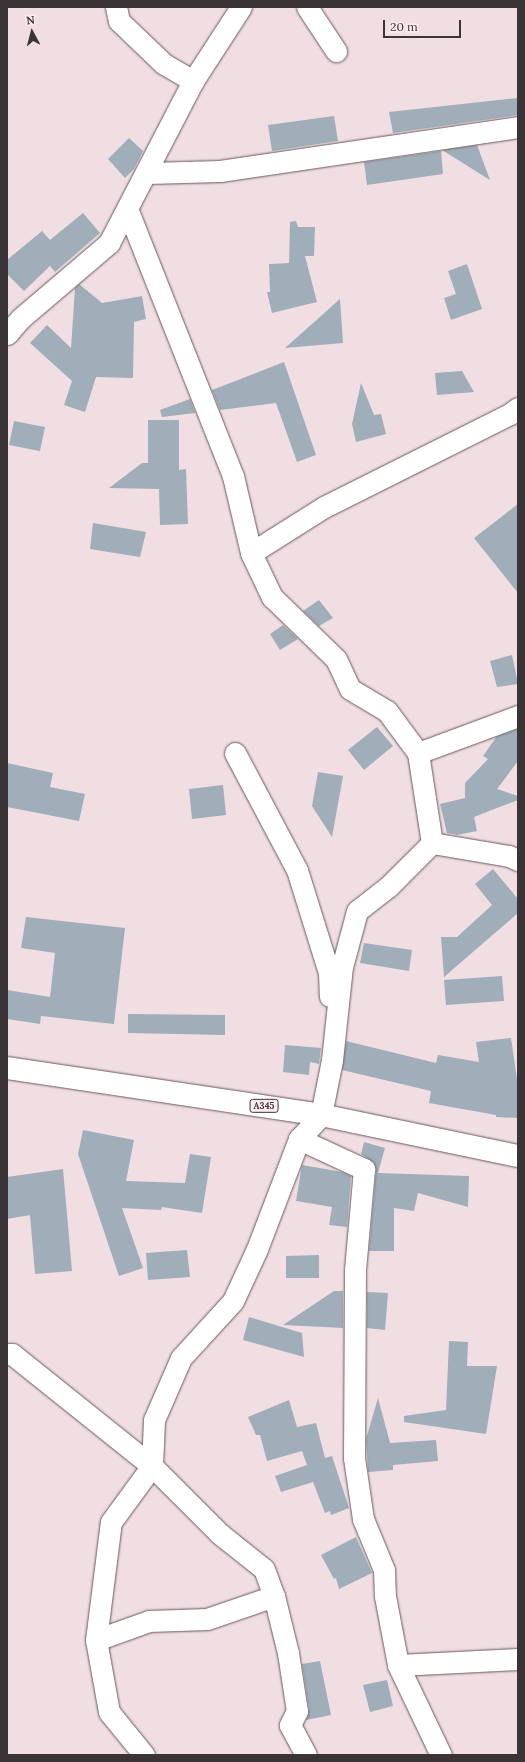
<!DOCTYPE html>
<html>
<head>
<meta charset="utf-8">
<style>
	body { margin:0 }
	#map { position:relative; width:525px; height:1762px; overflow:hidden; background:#f1dee2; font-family:Lora,serif }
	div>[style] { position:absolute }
	.building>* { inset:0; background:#9faeb8 }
	.roads { filter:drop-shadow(0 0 1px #68585c) drop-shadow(0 0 1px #68585c) }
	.minor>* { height:21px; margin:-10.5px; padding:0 10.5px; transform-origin:10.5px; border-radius:10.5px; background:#fff }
	.trunk>* { height:22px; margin:-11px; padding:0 11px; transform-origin:11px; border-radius:11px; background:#fff }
	span { translate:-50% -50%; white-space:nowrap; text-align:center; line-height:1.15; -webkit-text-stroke:3.5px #feebef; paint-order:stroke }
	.shield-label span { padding:1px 3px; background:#feebef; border:1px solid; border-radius:3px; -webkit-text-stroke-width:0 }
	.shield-label { font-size:9px; color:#3b3436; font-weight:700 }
	.frame { position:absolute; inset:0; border:8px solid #3b3436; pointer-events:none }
	.north { position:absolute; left:12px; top:12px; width:40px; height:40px; -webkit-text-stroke:3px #feebef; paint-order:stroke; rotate:353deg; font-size:11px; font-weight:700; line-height:16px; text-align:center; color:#3b3436 }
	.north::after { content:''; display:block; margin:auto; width:14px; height:18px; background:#3b3436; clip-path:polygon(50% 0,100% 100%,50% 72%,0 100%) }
	.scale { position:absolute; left:383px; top:20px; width:78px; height:18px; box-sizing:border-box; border:2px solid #3b3436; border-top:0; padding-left:5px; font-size:12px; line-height:14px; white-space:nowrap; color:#3b3436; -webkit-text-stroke:3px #feebef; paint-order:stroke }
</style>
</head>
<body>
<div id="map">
	<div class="building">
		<div style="clip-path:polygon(518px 98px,518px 115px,393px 133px,389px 112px)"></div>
		<div style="clip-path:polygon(334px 116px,338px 141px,272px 151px,268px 125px)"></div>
		<div style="clip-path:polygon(129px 138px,143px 151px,134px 169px,125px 178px,108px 159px)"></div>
		<div style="clip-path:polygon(477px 145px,490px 180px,442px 150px)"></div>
		<div style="clip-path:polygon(441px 151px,443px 174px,367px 185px,364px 162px)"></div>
		<div style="clip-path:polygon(83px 213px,100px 233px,55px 272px,50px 266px,24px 291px,7px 274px,7px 260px,42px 231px,50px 240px)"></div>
		<div style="clip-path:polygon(296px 221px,298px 227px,315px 227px,314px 256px,305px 256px,317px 302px,272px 313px,267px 292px,270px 292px,269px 264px,289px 263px,290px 222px)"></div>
		<div style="clip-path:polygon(467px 264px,482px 309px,451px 320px,444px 298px,456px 294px,448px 271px)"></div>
		<div style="clip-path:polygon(79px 284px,102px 303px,142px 296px,146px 319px,134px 322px,133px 378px,96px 377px,85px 412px,64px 405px,72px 381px,30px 343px,47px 325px,71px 348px,75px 288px)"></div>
		<div style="clip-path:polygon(340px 299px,343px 343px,285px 348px)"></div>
		<div style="clip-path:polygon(284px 362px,316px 455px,297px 462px,276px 403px,220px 410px,212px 390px)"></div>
		<div style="clip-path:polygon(462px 371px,474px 392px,437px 395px,435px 373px)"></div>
		<div style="clip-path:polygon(361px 383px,374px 415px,381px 414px,386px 434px,356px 442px,352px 424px)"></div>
		<div style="clip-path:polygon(190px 399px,195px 413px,162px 417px,160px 410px)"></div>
		<div style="clip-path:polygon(148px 420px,179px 420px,179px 470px,186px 469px,188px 524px,160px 525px,159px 489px,109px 488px,142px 463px,148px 463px)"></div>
		<div style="clip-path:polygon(14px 421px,45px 427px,40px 451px,9px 445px)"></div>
		<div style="clip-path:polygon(518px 504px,518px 593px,474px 538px)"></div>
		<div style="clip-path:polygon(93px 523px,146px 532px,140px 557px,90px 549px)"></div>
		<div style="clip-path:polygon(319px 600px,333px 618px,319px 626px,303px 611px)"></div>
		<div style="clip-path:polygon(283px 625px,298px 639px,280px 650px,270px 634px)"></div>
		<div style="clip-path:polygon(512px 655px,518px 684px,497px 687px,490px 661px)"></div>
		<div style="clip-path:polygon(377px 727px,393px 746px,364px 770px,348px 750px)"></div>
		<div style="clip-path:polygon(518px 729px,518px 761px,497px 789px,518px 796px,518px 800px,474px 817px,477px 831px,457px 835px,447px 833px,440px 804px,465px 798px,465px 783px,488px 759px,483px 756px,497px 736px)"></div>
		<div style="clip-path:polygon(7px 763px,53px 773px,50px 787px,85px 794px,79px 821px,7px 807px)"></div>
		<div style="clip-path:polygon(318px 772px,343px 776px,332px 837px,312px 806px)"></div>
		<div style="clip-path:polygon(223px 785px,226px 815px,192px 819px,189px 789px)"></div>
		<div style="clip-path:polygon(493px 869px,518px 899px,518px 913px,444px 977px,441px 937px,457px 937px,492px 905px,475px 884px)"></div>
		<div style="clip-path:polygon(26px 917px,125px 928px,114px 1024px,41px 1016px,40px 1024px,7px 1019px,7px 990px,50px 997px,55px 953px,21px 948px)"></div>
		<div style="clip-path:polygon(364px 943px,412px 950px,409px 971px,360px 963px)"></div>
		<div style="clip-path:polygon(502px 976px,504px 1001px,446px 1005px,444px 980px)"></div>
		<div style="clip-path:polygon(128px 1014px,225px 1015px,225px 1035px,128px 1033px)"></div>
		<div style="clip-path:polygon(511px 1038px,518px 1086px,518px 1118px,496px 1117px,496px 1115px,429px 1103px,431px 1091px,342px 1070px,346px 1041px,436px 1063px,438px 1055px,479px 1062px,476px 1042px)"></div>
		<div style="clip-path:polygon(285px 1045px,321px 1048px,319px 1064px,310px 1062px,309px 1075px,283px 1072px)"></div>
		<div style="clip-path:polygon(83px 1130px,134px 1140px,126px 1181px,185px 1183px,190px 1154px,211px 1157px,202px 1213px,162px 1207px,161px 1210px,122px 1208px,143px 1268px,119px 1276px,78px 1154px)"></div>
		<div style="clip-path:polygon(364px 1142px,385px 1148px,378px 1173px,469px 1176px,468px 1207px,418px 1193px,414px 1211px,394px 1208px,394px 1251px,369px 1251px,376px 1170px,374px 1163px,361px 1154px)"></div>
		<div style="clip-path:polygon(302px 1165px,342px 1172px,351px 1176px,347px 1227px,329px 1225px,332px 1207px,296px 1201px)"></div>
		<div style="clip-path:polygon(63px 1169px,72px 1271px,35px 1274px,30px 1215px,7px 1219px,7px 1177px)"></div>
		<div style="clip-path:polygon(187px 1250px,190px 1277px,148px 1280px,146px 1253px)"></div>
		<div style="clip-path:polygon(319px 1255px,319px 1278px,286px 1278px,286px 1256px)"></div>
		<div style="clip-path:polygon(334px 1291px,343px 1291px,343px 1328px,283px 1325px)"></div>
		<div style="clip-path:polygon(367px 1292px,388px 1293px,385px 1330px,367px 1328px)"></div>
		<div style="clip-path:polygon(249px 1317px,302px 1333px,304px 1357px,243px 1340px)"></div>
		<div style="clip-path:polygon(449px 1341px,468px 1342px,467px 1366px,497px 1366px,486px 1434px,404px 1422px,404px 1416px,446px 1410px)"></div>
		<div style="clip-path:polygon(378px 1398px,390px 1443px,436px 1440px,438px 1461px,393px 1465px,393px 1470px,368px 1472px,366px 1439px)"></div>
		<div style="clip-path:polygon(289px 1400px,297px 1427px,316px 1423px,325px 1458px,332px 1456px,349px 1508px,331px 1515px,330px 1511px,325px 1513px,313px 1482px,281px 1492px,275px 1476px,307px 1465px,302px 1451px,267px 1461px,260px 1435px,256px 1435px,248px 1417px)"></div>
		<div style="clip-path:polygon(356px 1537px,372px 1573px,339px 1589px,336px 1578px,334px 1579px,321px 1555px)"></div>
		<div style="clip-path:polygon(320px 1661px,331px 1715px,306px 1720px,309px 1709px,302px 1664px)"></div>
		<div style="clip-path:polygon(387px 1680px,393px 1706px,370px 1712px,363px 1685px)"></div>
	</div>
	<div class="roads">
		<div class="minor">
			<div style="left:116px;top:7px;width:14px;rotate:78deg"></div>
			<div style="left:119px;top:21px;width:62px;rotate:43.7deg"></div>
			<div style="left:164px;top:64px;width:34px;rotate:30deg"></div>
			<div style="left:307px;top:7px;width:53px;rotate:56.6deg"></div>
			<div style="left:148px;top:173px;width:72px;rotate:-1.6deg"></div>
			<div style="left:220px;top:171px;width:301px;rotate:-8.4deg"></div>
			<div style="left:128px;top:211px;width:285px;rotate:68.4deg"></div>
			<div style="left:233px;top:476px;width:79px;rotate:76.8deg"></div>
			<div style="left:251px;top:553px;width:49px;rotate:64.5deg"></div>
			<div style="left:272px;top:597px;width:89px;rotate:44.1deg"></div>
			<div style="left:336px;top:659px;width:33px;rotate:65deg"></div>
			<div style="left:350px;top:689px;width:43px;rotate:30.7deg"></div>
			<div style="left:387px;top:711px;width:52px;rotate:53.6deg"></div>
			<div style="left:418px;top:753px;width:91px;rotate:81.2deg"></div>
			<div style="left:7px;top:334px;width:21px;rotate:-49deg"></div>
			<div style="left:21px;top:318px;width:116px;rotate:-40.4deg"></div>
			<div style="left:109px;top:243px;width:182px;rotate:-62.6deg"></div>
			<div style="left:193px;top:81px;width:88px;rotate:-57deg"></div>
			<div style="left:251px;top:553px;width:86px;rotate:-32.2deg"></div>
			<div style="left:324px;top:507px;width:208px;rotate:-26.6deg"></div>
			<div style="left:510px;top:414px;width:10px;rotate:-37deg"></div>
			<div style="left:235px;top:753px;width:132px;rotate:62.1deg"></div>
			<div style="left:297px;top:870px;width:108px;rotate:72.7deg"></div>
			<div style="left:329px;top:973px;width:23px;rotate:88deg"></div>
			<div style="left:418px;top:753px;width:107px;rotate:-20.3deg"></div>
			<div style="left:432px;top:843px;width:78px;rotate:9.6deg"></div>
			<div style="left:509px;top:856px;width:10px;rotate:24deg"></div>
			<div style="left:299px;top:1139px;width:72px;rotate:24.8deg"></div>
			<div style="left:364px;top:1169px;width:101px;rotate:95.1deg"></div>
			<div style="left:355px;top:1270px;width:188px;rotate:90.3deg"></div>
			<div style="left:354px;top:1458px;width:62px;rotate:81.6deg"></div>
			<div style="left:363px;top:1519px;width:55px;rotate:67.6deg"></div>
			<div style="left:384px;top:1570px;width:26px;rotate:88deg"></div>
			<div style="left:385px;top:1596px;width:70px;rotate:79.3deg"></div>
			<div style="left:398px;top:1665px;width:100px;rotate:64.5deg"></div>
			<div style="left:7px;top:1354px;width:5px"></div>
			<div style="left:12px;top:1354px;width:179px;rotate:38.7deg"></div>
			<div style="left:152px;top:1466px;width:96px;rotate:45deg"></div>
			<div style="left:220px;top:1534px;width:56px;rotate:38.5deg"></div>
			<div style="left:264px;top:1569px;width:29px;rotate:70deg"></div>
			<div style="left:274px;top:1596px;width:59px;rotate:76.2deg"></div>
			<div style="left:288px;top:1653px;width:59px;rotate:81.2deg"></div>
			<div style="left:297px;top:1711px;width:16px;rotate:117deg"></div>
			<div style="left:290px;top:1725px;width:34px;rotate:62deg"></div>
			<div style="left:96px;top:1640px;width:56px;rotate:-19.7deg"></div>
			<div style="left:149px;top:1621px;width:58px;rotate:-2deg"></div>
			<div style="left:207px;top:1619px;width:71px;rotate:-18.9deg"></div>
			<div style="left:398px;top:1665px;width:120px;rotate:-2.9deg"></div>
			<div style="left:144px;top:1755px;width:55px;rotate:-129.1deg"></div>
			<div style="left:109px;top:1712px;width:73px;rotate:-100.2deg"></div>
			<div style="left:96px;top:1640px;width:119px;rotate:-82.8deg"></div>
			<div style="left:111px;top:1522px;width:69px;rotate:-53.8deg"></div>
			<div style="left:152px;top:1466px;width:46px;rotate:-87.5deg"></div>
			<div style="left:154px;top:1420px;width:68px;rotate:-66.5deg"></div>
			<div style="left:181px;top:1358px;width:77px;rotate:-47.6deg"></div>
			<div style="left:233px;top:1301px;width:57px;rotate:-65.2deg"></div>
			<div style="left:257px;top:1249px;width:118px;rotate:-69.1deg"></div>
			<div style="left:299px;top:1139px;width:33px;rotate:-47deg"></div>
			<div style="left:321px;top:1115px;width:56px;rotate:-78.7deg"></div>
			<div style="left:332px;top:1060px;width:94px;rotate:-83.9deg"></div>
			<div style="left:342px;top:967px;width:58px;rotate:-75deg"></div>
			<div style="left:357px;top:911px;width:39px;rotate:-38deg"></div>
			<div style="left:388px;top:887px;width:62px;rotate:-45deg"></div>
		</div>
		<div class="trunk">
			<div style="left:7px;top:1068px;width:317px;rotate:8.5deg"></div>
			<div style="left:321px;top:1115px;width:201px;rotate:11.8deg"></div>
		</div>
	</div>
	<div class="shield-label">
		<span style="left:264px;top:1106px">A345</span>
	</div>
	<div class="frame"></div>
	<div class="north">N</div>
	<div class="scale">20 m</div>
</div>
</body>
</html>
